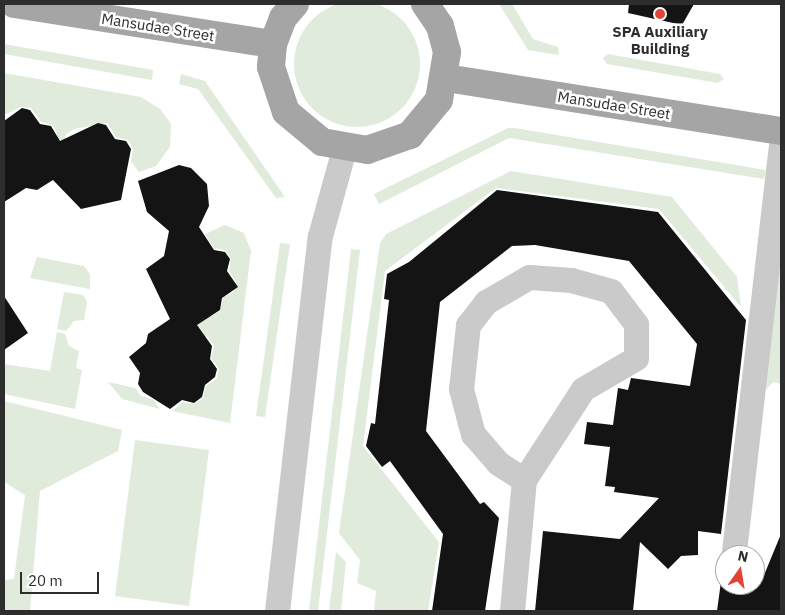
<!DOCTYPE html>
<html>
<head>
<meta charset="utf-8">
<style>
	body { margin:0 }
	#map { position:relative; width:785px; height:615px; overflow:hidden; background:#fff; font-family:"IBM Plex Sans",sans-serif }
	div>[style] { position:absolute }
	.green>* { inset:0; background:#e1ebdb }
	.round { border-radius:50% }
	.building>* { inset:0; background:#141414 }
	.minor>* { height:25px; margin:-12.5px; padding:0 12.5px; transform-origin:12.5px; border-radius:12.5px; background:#cacaca }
	.major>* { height:28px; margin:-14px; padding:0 14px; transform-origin:14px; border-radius:14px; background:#a5a5a5 }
	.dots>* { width:14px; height:14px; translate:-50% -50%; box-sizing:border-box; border:2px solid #fff; border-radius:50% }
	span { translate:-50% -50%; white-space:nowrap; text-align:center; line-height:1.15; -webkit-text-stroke:5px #fff; paint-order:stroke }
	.street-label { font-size:15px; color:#2d2d2d }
	.poi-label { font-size:15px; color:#2d2d2d; font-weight:700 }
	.frame { position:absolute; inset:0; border:5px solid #2d2d2d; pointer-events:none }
	.north { position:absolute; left:715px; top:545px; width:50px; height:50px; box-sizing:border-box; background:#fff; border:1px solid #ababab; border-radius:50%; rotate:13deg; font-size:14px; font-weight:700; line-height:20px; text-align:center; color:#2d2d2d }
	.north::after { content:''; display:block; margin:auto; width:18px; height:22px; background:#e04434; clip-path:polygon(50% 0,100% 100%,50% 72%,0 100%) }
	.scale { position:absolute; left:20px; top:572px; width:79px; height:22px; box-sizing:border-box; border:2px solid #2d2d2d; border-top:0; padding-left:6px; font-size:15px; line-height:18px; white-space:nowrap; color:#2d2d2d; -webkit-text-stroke:4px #fff; paint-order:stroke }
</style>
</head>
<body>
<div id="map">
	<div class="green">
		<div class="round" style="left:294px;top:1px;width:126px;height:126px"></div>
		<div style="clip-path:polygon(499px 4px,512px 4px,533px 39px,558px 47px,559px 55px,528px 50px)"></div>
		<div style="clip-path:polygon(4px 44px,153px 70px,152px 80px,4px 54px)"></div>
		<div style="clip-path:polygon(608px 54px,720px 74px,724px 79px,718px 83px,607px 64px,603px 58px)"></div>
		<div style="clip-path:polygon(4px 73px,141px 97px,160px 109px,171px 124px,170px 147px,156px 166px,139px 172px,131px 161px,133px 149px,128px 140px,116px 137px,107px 123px,74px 129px,66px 134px,63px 145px,55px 146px,57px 133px,52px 125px,41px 122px,31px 108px,21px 107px,4px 115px)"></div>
		<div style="clip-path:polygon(181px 74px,205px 81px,285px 197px,276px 198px,198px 89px,179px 84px)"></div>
		<div style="clip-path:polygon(508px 128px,515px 128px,766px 170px,764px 179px,509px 138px,379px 204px,374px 194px)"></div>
		<div style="clip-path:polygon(511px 171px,672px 197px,737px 277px,741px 307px,659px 209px,496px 188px,385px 271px,363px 446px,439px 542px,428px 611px,374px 611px,376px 591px,357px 583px,360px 560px,339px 533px,380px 243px,386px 234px)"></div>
		<div style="clip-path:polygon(781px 206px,781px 384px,773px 382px,759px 397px)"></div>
		<div style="clip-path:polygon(225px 225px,244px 233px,251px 251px,230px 423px,172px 411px,183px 402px,194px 404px,203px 398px,206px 386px,217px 378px,219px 369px,211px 358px,214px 346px,208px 337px,197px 335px,189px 322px,200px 314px,212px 316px,220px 311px,223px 298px,234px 291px,236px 282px,229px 271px,231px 259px,225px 250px,214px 248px,205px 234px)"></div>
		<div style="clip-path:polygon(280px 243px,290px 244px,265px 417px,256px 416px)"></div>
		<div style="clip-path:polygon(351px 249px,360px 250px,318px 611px,309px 611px)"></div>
		<div style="clip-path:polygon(37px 257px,84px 266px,90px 274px,90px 289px,30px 278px)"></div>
		<div style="clip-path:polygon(64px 292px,83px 295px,87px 302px,84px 320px,74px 321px,66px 331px,57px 329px)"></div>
		<div style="clip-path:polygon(57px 332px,65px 334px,69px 346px,79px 351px,76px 368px,82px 370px,75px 409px,4px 394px,4px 364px,50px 371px)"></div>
		<div style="clip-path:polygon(108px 382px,135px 388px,141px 396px,153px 399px,160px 409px,122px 399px)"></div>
		<div style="clip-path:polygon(4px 401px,122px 430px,118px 451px,40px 491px,30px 611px,4px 611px,4px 580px,14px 579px,25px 495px,4px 482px)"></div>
		<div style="clip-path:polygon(135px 440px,209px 450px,189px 606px,115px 596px)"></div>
		<div style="clip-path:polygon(336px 552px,346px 562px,341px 611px,329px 611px)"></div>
	</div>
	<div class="building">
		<div style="clip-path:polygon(629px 4px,694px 4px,682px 25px,628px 13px)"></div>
		<div style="clip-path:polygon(22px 108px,30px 110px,40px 124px,51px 126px,60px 141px,98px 123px,106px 125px,115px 139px,126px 141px,131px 149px,121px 200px,81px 209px,53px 180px,37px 190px,26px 188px,4px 202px,4px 121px)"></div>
		<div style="clip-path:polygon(179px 165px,191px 168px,207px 184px,209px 206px,199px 227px,214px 250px,225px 252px,230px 259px,227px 271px,238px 287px,222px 298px,220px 310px,197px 325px,212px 346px,210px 359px,217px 369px,215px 377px,205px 385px,202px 397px,194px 403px,182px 400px,170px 409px,143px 392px,138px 384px,140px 373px,129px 357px,146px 343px,148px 334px,170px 319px,146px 269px,164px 256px,169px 231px,147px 212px,138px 181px)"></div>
		<div style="clip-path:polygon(497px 190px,658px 212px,746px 320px,721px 534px,698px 531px,698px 555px,681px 556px,668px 569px,640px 542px,633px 611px,535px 611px,543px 531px,620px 539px,659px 498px,614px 492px,615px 487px,605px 486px,610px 447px,584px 444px,587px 422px,613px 425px,618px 388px,628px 390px,631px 378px,690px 386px,697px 344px,629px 261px,535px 245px,512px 246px,440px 302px,426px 431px,480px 504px,484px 502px,499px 518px,485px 611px,432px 611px,443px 534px,390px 461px,382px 467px,366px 446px,371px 423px,375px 424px,389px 300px,384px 299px,387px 274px,409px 262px)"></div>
		<div style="clip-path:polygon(4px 296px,28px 333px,4px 350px)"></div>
		<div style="clip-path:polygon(781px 534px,781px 611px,717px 611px,722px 574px,725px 585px,755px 585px,755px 579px,762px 580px)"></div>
	</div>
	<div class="minor">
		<div style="left:734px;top:551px;width:408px;rotate:-83.4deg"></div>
		<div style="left:277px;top:611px;width:377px;rotate:-83.5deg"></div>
		<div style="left:320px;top:236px;width:90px;rotate:-74.6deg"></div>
		<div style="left:512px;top:611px;width:132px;rotate:-84.8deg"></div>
		<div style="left:524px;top:480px;width:108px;rotate:-57deg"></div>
		<div style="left:583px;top:389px;width:61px;rotate:-30.3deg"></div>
		<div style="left:636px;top:358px;width:34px;rotate:-90deg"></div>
		<div style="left:636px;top:324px;width:41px;rotate:-127.1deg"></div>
		<div style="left:611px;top:291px;width:41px;rotate:-164.6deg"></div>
		<div style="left:571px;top:280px;width:42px;rotate:-175.9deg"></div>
		<div style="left:529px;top:277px;width:50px;rotate:149.8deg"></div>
		<div style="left:486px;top:302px;width:29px;rotate:128deg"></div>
		<div style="left:468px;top:325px;width:64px;rotate:96.2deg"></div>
		<div style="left:461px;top:389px;width:47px;rotate:75.1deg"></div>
		<div style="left:473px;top:434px;width:38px;rotate:49deg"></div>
		<div style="left:498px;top:463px;width:31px;rotate:33deg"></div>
	</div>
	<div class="major">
		<div style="left:14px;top:4px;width:262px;rotate:8.8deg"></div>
		<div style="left:295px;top:4px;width:18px;rotate:131deg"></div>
		<div style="left:283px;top:18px;width:28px;rotate:111deg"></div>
		<div style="left:273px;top:44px;width:23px;rotate:95deg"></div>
		<div style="left:271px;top:67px;width:47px;rotate:71.6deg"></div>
		<div style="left:286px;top:112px;width:47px;rotate:39.8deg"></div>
		<div style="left:322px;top:142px;width:46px;rotate:10.1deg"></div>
		<div style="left:367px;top:150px;width:46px;rotate:-19.2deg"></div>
		<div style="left:410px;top:135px;width:45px;rotate:-50.4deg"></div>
		<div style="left:439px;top:100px;width:49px;rotate:-80.5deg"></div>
		<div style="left:447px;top:52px;width:27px;rotate:-105deg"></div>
		<div style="left:440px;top:26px;width:27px;rotate:-124deg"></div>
		<div style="left:446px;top:78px;width:339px;rotate:9deg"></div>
	</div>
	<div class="dots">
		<div style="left:660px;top:14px;background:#e04434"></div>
	</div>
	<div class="street-label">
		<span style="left:158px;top:27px;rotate:9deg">Mansudae Street</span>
		<span style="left:614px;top:105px;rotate:9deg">Mansudae Street</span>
	</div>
	<div class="poi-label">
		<span style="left:660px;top:40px">SPA Auxiliary<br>Building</span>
	</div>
	<div class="frame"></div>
	<div class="north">N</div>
	<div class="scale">20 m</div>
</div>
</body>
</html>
